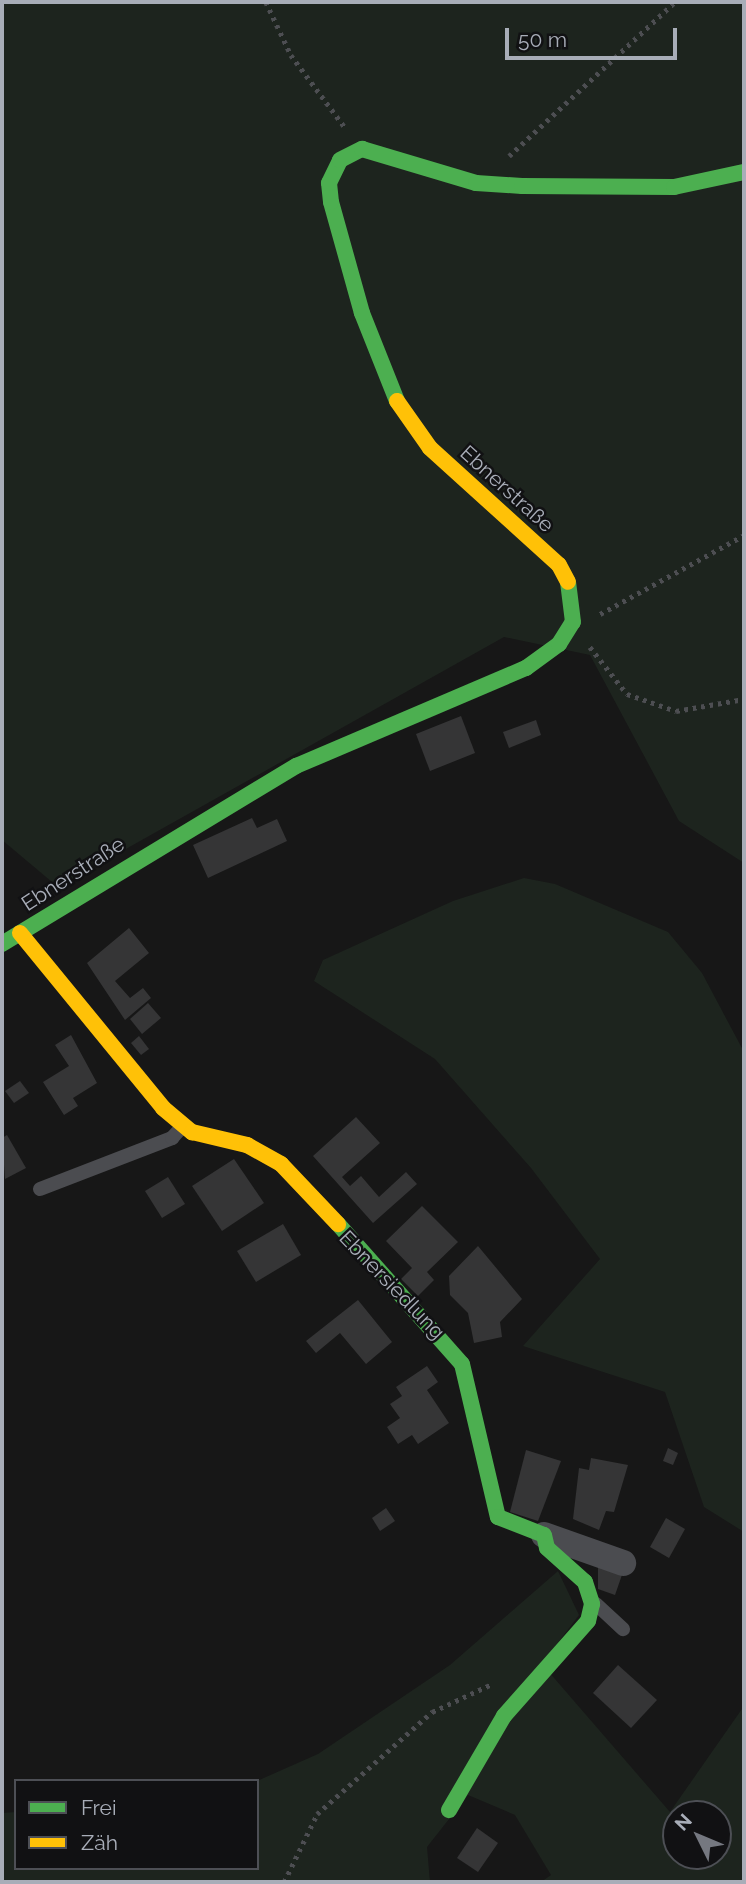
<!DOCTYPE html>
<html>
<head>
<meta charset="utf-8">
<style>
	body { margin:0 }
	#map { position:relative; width:746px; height:1884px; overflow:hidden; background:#171717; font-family:Raleway,sans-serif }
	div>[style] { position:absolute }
	.green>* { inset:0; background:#1d241e }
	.building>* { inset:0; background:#353536 }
	.path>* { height:4.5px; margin-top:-2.25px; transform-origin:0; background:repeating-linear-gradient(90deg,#4d4e52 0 3.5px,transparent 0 8.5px) }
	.lane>* { height:14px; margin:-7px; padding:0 7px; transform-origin:7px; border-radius:7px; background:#4b4c50 }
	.street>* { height:26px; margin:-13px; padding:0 13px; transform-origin:13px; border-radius:13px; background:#4b4c50 }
	.fast>* { height:16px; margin:-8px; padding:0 8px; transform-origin:8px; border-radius:8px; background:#4caf50 }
	.slow>* { height:16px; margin:-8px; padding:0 8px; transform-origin:8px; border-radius:8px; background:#ffc107 }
	span { translate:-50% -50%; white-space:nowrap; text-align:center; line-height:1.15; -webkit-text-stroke:5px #111113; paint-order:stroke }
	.street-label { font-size:21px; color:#a8adb8 }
	.frame { position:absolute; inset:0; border:4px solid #a8adb8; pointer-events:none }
	.legend { position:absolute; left:14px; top:1779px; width:245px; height:91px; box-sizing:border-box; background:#111113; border:2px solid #4d4f55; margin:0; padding:9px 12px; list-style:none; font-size:21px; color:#a8adb8 }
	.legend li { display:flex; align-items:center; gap:14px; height:35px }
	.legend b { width:35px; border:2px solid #4d4f55 }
	.north { position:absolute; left:662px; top:1800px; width:70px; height:70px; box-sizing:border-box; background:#111113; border:2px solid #4d4f55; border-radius:50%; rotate:313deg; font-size:19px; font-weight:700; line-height:28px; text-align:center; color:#a8adb8 }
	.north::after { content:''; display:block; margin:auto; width:24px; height:32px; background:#757880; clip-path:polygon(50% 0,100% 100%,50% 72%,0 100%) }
	.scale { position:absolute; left:505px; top:28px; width:172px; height:32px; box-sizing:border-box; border:4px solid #a8adb8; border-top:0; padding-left:9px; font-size:21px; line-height:24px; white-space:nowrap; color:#a8adb8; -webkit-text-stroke:5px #111113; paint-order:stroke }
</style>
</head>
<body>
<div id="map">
	<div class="green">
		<div style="clip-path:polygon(2px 2px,744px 2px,744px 863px,679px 821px,590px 655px,504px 637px,58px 887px,2px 840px)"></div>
		<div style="clip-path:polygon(524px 878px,555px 884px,668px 932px,702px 973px,744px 1052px,744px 1532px,704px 1507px,665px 1392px,523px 1346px,600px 1259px,531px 1168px,435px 1059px,314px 981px,323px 960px,453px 901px)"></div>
		<div style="clip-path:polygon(evenodd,558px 1571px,579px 1615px,542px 1664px,670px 1812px,744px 1706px,744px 1882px,541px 1882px,551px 1875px,515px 1815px,468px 1795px,427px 1847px,430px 1882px,2px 1882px,2px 1813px,16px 1812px,16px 1868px,257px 1868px,257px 1781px,318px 1754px,450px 1665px,558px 1571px,676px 1814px,718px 1814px,718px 1856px,676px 1856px,676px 1814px)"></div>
	</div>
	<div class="building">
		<div style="clip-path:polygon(461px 716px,475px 753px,430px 771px,416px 734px)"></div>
		<div style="clip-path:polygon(536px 720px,541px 735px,509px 748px,503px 732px)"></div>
		<div style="clip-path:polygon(252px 818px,257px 828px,277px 819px,287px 841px,208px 878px,193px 845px)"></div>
		<div style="clip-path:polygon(129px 928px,149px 953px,115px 981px,130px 998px,143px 988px,151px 998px,125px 1020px,87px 963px)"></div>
		<div style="clip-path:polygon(148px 1003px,161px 1018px,142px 1034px,130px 1019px)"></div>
		<div style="clip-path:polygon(71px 1035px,97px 1083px,73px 1098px,78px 1106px,64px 1115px,43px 1082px,69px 1066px,55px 1045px)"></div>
		<div style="clip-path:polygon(139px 1036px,149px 1049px,141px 1055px,131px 1043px)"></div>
		<div style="clip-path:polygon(20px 1081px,29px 1093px,14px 1103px,5px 1091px)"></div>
		<div style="clip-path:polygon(356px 1117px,380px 1143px,342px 1177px,350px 1186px,361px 1176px,379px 1197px,406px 1172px,417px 1184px,373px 1223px,313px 1156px)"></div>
		<div style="clip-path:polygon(7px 1135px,26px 1168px,5px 1179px,2px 1138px)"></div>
		<div style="clip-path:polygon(234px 1159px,264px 1203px,222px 1231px,192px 1186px)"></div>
		<div style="clip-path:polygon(168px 1177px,185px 1204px,162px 1218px,145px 1191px)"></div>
		<div style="clip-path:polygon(422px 1206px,458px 1242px,427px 1272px,434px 1280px,418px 1296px,401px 1279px,412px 1268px,386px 1241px)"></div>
		<div style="clip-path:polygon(283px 1224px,301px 1255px,256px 1282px,237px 1251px)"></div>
		<div style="clip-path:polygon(478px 1246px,522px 1299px,500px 1322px,502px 1337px,474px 1343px,468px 1313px,450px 1295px,449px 1276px)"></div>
		<div style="clip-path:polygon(358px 1300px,392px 1342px,366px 1364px,340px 1333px,316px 1353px,306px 1341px)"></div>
		<div style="clip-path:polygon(427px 1366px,438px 1382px,427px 1390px,449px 1423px,418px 1444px,412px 1435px,398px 1444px,387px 1427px,400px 1418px,390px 1404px,402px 1396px,396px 1387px)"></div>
		<div style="clip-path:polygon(668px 1448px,678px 1453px,673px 1465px,663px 1461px)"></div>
		<div style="clip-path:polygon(526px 1450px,561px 1461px,538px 1521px,510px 1512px)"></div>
		<div style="clip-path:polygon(591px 1458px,628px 1465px,614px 1512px,606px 1511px,599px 1530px,573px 1519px,579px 1468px,589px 1470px)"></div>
		<div style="clip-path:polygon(386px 1508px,395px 1521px,380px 1531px,372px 1518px)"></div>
		<div style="clip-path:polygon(666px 1518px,685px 1529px,669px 1558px,650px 1547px)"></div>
		<div style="clip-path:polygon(598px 1563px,623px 1572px,615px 1595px,598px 1589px)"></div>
		<div style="clip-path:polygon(618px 1665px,657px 1700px,631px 1728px,593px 1693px)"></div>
		<div style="clip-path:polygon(477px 1828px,498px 1843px,478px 1872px,457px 1858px)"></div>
	</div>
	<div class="path">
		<div style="left:266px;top:2px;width:59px;rotate:64.7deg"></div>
		<div style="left:291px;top:55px;width:89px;rotate:53.3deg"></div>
		<div style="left:509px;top:156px;width:226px;rotate:-42.9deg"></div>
		<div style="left:600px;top:614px;width:164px;rotate:-28.7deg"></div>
		<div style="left:590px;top:647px;width:60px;rotate:51.8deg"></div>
		<div style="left:627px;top:694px;width:52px;rotate:19.1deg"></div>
		<div style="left:676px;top:711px;width:69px;rotate:-10deg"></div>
		<div style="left:284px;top:1882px;width:76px;rotate:-64.1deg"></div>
		<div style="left:317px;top:1814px;width:154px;rotate:-41.6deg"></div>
		<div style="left:432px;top:1712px;width:66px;rotate:-25deg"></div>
	</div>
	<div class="lane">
		<div style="left:40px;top:1189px;width:142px;rotate:-21.1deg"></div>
		<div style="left:172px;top:1138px;width:15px;rotate:-48deg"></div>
		<div style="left:596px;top:1604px;width:37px;rotate:43deg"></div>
	</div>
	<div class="street">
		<div style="left:544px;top:1535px;width:84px;rotate:19.5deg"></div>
	</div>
	<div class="fast">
		<div style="left:397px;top:401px;width:95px;rotate:-111.7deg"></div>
		<div style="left:362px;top:313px;width:115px;rotate:-105.6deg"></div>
		<div style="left:331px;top:202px;width:19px;rotate:-96deg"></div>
		<div style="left:329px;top:183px;width:25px;rotate:-64deg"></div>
		<div style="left:340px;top:160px;width:25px;rotate:-27deg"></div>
		<div style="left:362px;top:149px;width:119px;rotate:16.6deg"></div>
		<div style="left:476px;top:183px;width:46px;rotate:3.7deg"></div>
		<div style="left:522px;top:186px;width:152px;rotate:0.4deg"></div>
		<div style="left:674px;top:187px;width:72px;rotate:-12.1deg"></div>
		<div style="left:2px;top:944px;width:344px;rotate:-31.2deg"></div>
		<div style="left:296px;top:766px;width:250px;rotate:-23.1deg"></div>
		<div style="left:526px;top:668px;width:41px;rotate:-36deg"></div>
		<div style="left:559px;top:644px;width:26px;rotate:-58deg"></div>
		<div style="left:573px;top:622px;width:40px;rotate:-97.1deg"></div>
		<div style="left:338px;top:1224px;width:187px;rotate:48.5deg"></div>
		<div style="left:462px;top:1364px;width:157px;rotate:76.8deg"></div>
		<div style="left:498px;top:1517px;width:49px;rotate:21.4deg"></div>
		<div style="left:544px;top:1535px;width:13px;rotate:77deg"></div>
		<div style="left:547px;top:1548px;width:51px;rotate:41.8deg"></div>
		<div style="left:585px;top:1582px;width:23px;rotate:72deg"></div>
		<div style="left:592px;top:1604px;width:17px;rotate:103deg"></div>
		<div style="left:588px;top:1621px;width:127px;rotate:131.5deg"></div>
		<div style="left:504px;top:1716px;width:109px;rotate:120.3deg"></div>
	</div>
	<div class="slow">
		<div style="left:397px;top:401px;width:57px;rotate:54.9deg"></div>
		<div style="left:430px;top:448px;width:174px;rotate:42.2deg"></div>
		<div style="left:559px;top:565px;width:19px;rotate:62deg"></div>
		<div style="left:20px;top:933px;width:226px;rotate:50.7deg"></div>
		<div style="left:163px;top:1108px;width:38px;rotate:40deg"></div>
		<div style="left:192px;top:1132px;width:57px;rotate:13.3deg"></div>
		<div style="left:247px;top:1145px;width:39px;rotate:29deg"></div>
		<div style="left:281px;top:1164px;width:83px;rotate:46.5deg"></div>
	</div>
	<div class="street-label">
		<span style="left:507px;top:489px;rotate:42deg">Ebnerstraße</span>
		<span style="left:73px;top:874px;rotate:-33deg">Ebnerstraße</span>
		<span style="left:392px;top:1285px;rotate:46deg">Ebnersiedlung</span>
	</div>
	<div class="frame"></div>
	<ul class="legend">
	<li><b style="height:9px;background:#4caf50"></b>Frei</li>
	<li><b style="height:9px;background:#ffc107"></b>Zäh</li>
	</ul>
	<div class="north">N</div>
	<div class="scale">50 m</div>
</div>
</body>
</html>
